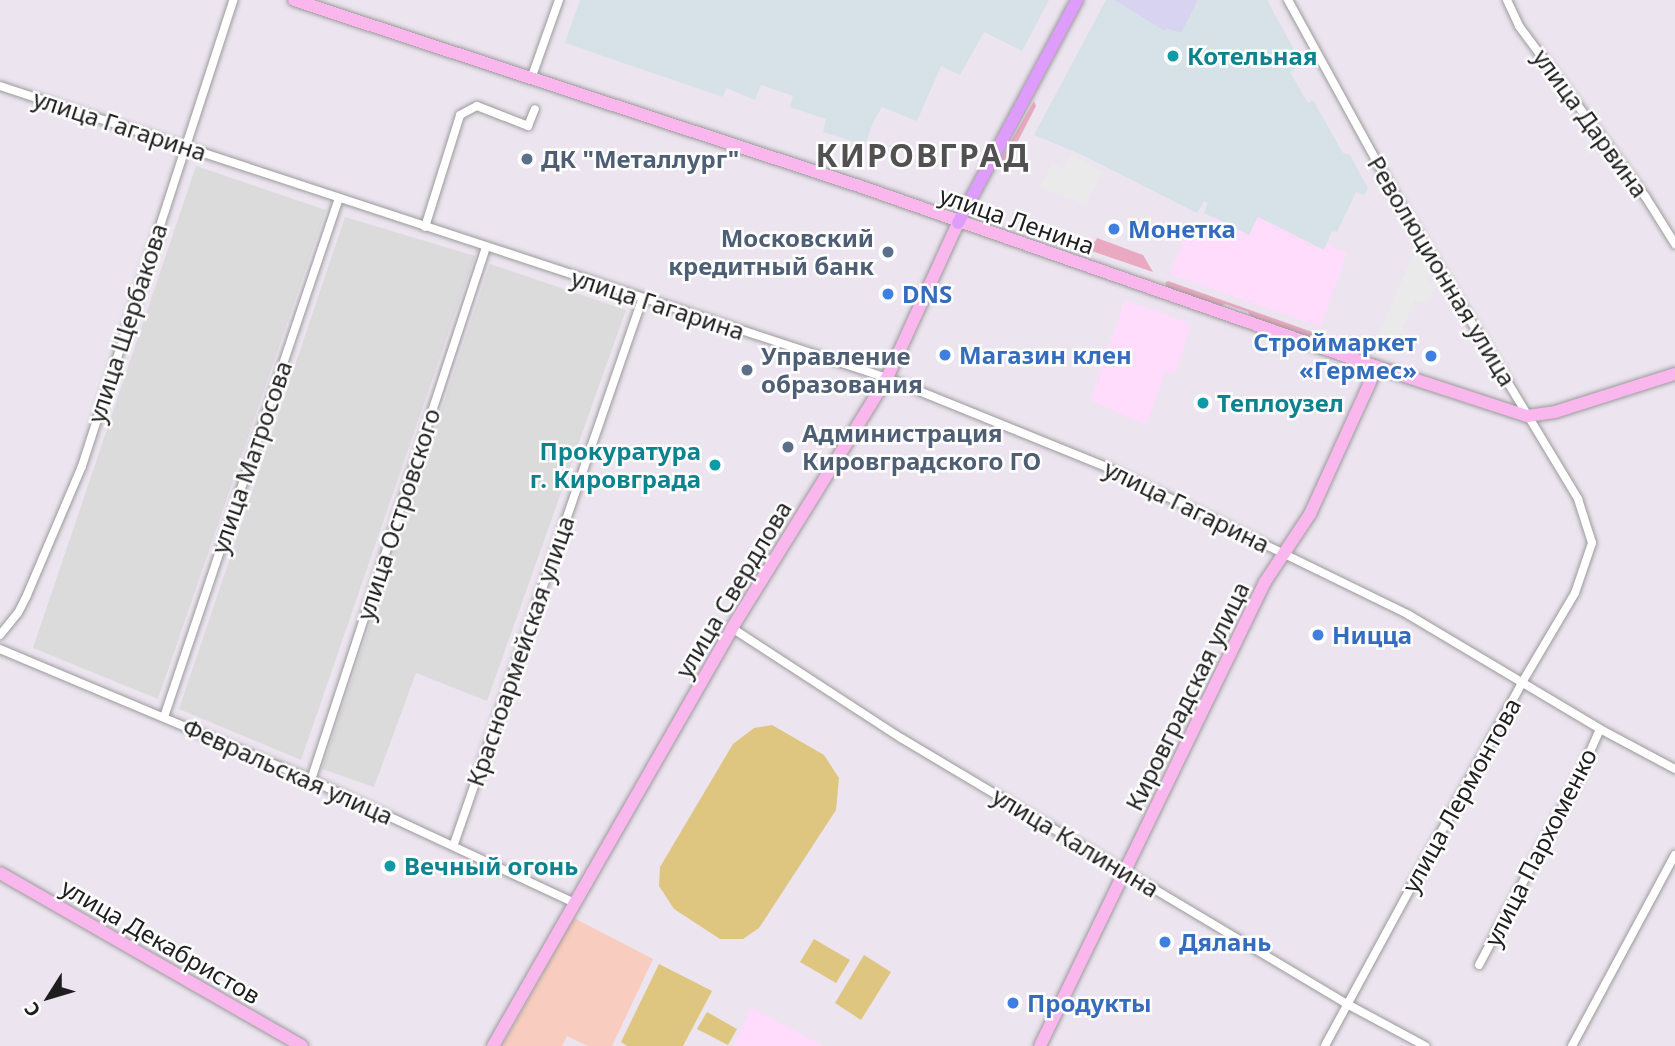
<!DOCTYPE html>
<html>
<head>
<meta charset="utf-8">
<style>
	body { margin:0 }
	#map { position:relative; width:1675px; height:1046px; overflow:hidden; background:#ece4ef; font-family:"Noto Sans",sans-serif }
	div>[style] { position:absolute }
	.residential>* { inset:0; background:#dbdbdc }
	.commercial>* { inset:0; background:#d7d3f0 }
	.industrial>* { inset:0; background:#d6e2e8 }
	.education>* { inset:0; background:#ffdcfb }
	.grass>* { inset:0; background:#e9a9c1 }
	.park>* { inset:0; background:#f9ccc0 }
	.pitch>* { inset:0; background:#dec681 }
	.parking>* { inset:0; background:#eaeaea }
	.roads { filter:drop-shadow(0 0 2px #9b9b9b) drop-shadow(0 0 2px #9b9b9b) }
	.street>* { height:8px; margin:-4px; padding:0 4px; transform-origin:4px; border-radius:4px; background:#fff }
	.secondary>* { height:12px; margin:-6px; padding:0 6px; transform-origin:6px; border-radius:6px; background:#f9b7ee }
	.primary>* { height:12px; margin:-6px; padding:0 6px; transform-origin:6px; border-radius:6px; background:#de9cfc }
	.dots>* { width:19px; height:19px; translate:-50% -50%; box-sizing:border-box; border:4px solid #fff; border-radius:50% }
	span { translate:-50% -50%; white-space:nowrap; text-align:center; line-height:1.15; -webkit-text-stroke:5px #fff; paint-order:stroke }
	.culture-label { font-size:24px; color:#0d838f; font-weight:700 }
	.left { translate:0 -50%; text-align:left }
	.right { translate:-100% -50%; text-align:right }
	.street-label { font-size:24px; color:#1e1e1e }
	.service-label { font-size:24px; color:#4e5e75; font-weight:700 }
	.shop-label { font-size:24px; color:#366cbe; font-weight:700 }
	.district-label { font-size:32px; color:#515151; font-weight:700; letter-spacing:2px }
	.north { position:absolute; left:14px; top:962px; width:70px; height:70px; -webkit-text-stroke:5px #fff; paint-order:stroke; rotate:233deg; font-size:19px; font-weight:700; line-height:28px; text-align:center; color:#1e1e1e }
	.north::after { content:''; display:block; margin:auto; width:24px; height:32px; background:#1e1e1e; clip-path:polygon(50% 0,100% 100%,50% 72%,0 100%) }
</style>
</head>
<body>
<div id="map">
	<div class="residential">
		<div style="clip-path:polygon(196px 166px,326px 210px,158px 699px,33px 648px)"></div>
		<div style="clip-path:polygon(345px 217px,475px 256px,301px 760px,179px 709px)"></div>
		<div style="clip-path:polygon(490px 264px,626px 310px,487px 701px,416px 673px,374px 787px,322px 769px)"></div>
	</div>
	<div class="commercial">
		<div style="clip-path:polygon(1114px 0,1198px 0,1182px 33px,1164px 31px)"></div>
	</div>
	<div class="industrial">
		<div style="clip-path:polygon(580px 0,1049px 0,1022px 51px,984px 32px,960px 75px,941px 66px,917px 121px,882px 107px,873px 122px,865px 145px,823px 132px,826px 119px,790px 107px,793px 96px,761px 85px,755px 100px,726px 88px,723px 97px,565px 43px)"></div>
		<div style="clip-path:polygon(1106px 0,1114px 0,1164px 31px,1166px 28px,1181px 33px,1198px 0,1267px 0,1302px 64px,1290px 72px,1308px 103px,1313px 100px,1343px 153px,1350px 155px,1368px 188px,1364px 195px,1356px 192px,1337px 232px,1332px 231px,1324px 250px,1258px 217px,1249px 235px,1204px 213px,1208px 203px,1204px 201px,1197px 213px,1078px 153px,1034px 135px)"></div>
	</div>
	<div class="education">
		<div style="clip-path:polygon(1213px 217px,1249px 235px,1258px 217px,1323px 250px,1327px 244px,1347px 253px,1321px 327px,1169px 274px,1186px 235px,1201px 242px)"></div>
		<div style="clip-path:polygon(1125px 300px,1191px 324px,1176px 374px,1166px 371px,1146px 425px,1090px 400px)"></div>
		<div style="clip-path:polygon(751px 1007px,824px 1046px,733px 1046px)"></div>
	</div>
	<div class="grass">
		<div style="clip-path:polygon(1034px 101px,1036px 106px,1004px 168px,998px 170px,998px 164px)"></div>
		<div style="clip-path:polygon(1084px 238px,1095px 242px,1097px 238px,1143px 255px,1153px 272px,1080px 247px)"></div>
		<div style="clip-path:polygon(1168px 281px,1335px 340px,1336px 343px,1332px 345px,1250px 316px,1248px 312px,1225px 304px,1221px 306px,1168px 289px,1165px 283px)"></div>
	</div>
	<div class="park">
		<div style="clip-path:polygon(574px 918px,653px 959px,612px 1046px,588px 1046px,567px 1036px,562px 1046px,502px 1046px)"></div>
	</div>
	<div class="pitch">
		<div style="clip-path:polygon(772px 725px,824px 755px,839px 778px,836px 810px,759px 928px,743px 939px,720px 939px,674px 909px,659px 886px,660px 867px,733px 744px,754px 728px)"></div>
		<div style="clip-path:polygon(814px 939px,850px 960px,836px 983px,800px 962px)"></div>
		<div style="clip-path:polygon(864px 955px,891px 972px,861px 1020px,835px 1003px)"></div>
		<div style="clip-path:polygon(659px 964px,712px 991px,683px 1046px,627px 1046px,621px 1042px)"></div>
		<div style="clip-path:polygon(707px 1012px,737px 1029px,728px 1045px,697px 1029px)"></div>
	</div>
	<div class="parking">
		<div style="clip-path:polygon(1071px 154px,1103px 172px,1086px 205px,1040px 187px,1052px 163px,1064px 169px)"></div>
		<div style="clip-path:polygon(1418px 243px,1435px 271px,1426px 280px,1436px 286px,1426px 304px,1415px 300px,1391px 356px,1373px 348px)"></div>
	</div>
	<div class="roads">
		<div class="street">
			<div style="left:1288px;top:0;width:230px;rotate:61.2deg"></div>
			<div style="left:1399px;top:202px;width:347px;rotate:58.9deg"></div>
			<div style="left:1578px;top:499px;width:46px;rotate:72.3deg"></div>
			<div style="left:1592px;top:543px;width:53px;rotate:108.8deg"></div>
			<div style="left:1575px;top:593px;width:102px;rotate:120.6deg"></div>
			<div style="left:1523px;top:681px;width:415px;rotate:118.5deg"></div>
			<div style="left:1507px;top:0;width:29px;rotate:65deg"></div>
			<div style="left:1519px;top:26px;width:212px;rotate:53.5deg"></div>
			<div style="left:1645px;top:196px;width:57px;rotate:58deg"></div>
			<div style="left:531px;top:79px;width:84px;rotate:-70.5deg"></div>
			<div style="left:0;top:86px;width:934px;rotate:18.22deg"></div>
			<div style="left:887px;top:378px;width:236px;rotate:22.1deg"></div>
			<div style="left:1106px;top:467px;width:337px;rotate:26deg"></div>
			<div style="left:1409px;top:615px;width:222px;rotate:30.8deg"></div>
			<div style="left:1600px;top:729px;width:85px;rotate:28.1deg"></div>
			<div style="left:425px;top:227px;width:117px;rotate:-72.6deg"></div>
			<div style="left:460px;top:115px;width:19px;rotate:-28deg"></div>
			<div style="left:477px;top:106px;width:55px;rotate:21.4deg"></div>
			<div style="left:528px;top:126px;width:18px;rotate:-68deg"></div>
			<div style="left:732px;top:628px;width:202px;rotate:33.1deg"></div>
			<div style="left:901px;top:738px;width:519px;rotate:30.81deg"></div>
			<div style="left:1347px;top:1004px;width:89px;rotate:28.3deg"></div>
			<div style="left:0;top:635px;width:28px;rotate:-51deg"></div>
			<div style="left:18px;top:613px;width:20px;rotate:-63deg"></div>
			<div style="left:27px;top:595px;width:140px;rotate:-66.9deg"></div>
			<div style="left:82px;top:466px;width:490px;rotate:-72deg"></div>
			<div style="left:0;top:649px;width:337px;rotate:22.8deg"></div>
			<div style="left:311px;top:780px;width:289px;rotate:25deg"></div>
			<div style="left:164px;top:717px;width:548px;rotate:-71.37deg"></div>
			<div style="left:311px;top:780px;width:561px;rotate:-71.82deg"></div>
			<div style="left:454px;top:844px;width:576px;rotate:-70.94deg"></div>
			<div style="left:1479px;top:965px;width:213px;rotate:-62deg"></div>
			<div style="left:1579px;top:777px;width:52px;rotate:-66.4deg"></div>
			<div style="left:1572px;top:1046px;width:217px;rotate:-61.7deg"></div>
		</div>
		<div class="secondary">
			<div style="left:294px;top:0;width:595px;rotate:18.22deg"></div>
			<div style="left:859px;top:186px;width:549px;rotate:19.26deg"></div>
			<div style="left:1377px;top:367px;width:158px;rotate:18.1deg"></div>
			<div style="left:1527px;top:416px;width:28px;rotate:-8deg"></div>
			<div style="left:1555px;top:412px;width:126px;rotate:-17.6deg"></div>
			<div style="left:0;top:873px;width:348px;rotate:29.8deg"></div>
			<div style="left:493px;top:1046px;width:482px;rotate:-60.2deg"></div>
			<div style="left:732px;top:628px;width:294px;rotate:-58.2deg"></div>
			<div style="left:887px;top:378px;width:170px;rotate:-65.4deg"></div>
			<div style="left:1040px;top:1046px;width:516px;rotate:-64.13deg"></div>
			<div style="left:1265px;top:582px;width:82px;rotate:-56.5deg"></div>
			<div style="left:1310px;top:514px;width:162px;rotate:-65.5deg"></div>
		</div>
		<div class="primary">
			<div style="left:958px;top:223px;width:253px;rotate:-61.9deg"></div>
		</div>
	</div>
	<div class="dots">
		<div style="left:1173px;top:56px;background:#0f9aa8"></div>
		<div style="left:527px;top:159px;background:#5c6f8a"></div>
		<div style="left:1114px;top:229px;background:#3f7fe0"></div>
		<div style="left:888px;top:252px;background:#5c6f8a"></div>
		<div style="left:888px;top:294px;background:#3f7fe0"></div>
		<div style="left:945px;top:355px;background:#3f7fe0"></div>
		<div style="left:1431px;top:356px;background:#3f7fe0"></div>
		<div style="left:747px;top:370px;background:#5c6f8a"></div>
		<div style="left:1203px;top:403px;background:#0f9aa8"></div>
		<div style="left:788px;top:447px;background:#5c6f8a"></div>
		<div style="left:715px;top:465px;background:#0f9aa8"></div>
		<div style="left:1318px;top:635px;background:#3f7fe0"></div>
		<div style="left:390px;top:866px;background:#0f9aa8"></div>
		<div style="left:1165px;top:942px;background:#3f7fe0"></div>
		<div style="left:1013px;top:1003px;background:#3f7fe0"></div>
	</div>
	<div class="culture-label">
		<span class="left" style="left:1187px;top:56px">Котельная</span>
		<span class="left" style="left:1217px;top:403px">Теплоузел</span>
		<span class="right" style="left:701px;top:465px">Прокуратура<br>г. Кировграда</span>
		<span class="left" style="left:404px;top:866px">Вечный огонь</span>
	</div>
	<div class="street-label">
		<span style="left:1591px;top:123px;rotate:54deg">улица Дарвина</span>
		<span style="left:120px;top:125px;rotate:18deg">улица Гагарина</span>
		<span style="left:1017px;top:220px;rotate:19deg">улица Ленина</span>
		<span style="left:1442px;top:271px;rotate:59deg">Революционная улица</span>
		<span style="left:658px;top:304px;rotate:18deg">улица Гагарина</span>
		<span style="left:127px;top:323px;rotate:-72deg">улица Щербакова</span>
		<span style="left:251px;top:457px;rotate:-71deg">улица Матросова</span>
		<span style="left:1187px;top:506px;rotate:26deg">улица Гагарина</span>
		<span style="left:398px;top:514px;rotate:-72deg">улица Островского</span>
		<span style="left:733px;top:589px;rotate:-59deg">улица Свердлова</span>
		<span style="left:520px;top:651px;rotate:-71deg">Красноармейская улица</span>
		<span style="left:1187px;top:696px;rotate:-64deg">Кировградская улица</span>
		<span style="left:288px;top:771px;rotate:24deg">Февральская улица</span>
		<span style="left:1461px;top:795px;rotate:-61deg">улица Лермонтова</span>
		<span style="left:1076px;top:842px;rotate:31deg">улица Калинина</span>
		<span style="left:1540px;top:847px;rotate:-63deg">улица Пархоменко</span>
		<span style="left:161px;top:941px;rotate:30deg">улица Декабристов</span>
	</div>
	<div class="service-label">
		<span class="left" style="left:541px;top:159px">ДК "Металлург"</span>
		<span class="right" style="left:874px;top:252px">Московский<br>кредитный банк</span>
		<span class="left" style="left:761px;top:370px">Управление<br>образования</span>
		<span class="left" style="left:802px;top:447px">Администрация<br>Кировградского ГО</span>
	</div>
	<div class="shop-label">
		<span class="left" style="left:1128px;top:229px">Монетка</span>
		<span class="left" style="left:902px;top:294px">DNS</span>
		<span class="right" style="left:1417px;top:356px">Строймаркет<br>«Гермес»</span>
		<span class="left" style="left:959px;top:355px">Магазин клен</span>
		<span class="left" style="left:1332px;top:635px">Ницца</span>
		<span class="left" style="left:1179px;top:942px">Дялань</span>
		<span class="left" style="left:1027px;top:1003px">Продукты</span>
	</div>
	<div class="district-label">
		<span style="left:923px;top:155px">КИРОВГРАД</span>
	</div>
	<div class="north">С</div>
</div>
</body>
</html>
